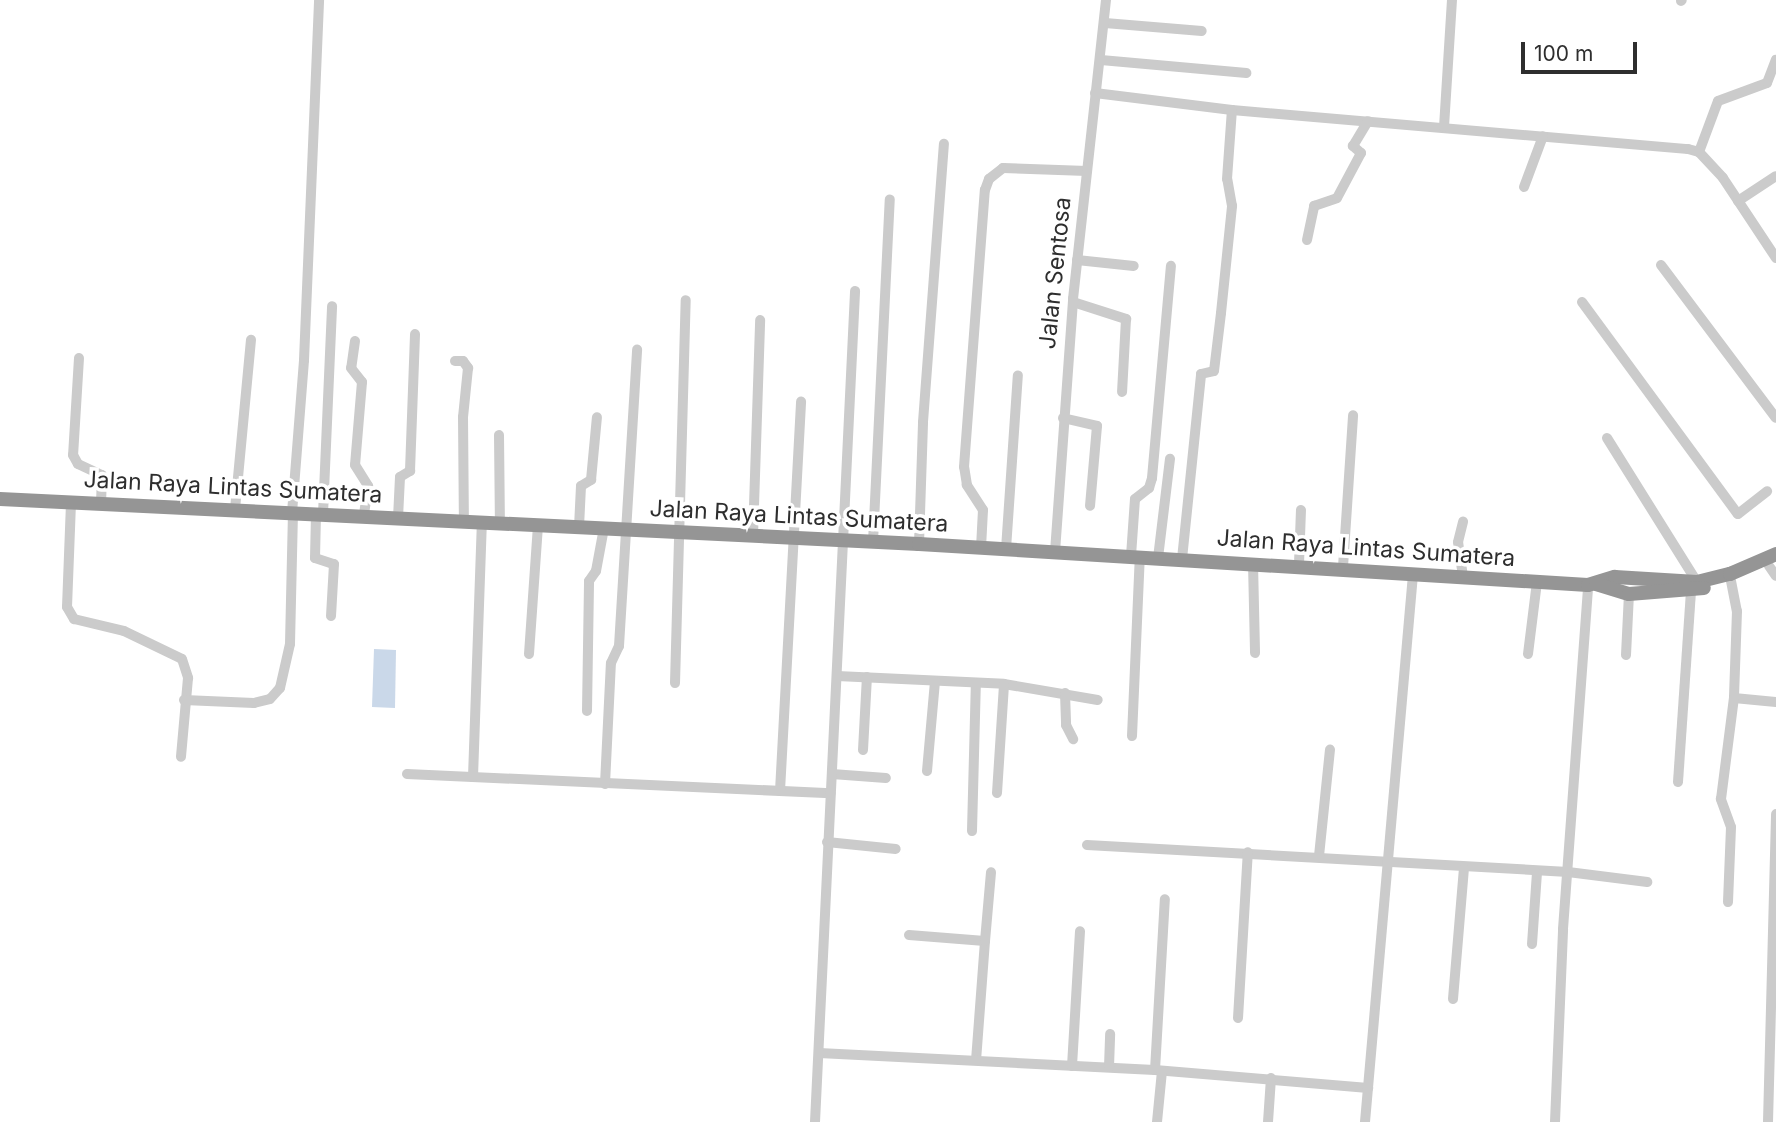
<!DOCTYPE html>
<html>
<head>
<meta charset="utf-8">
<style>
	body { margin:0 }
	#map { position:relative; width:1776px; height:1122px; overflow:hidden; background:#fff; font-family:Inter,sans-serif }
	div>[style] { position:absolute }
	.water>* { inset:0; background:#cad8e9 }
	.minor>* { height:10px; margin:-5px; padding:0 5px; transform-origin:5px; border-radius:5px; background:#cbcbcb }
	.highway>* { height:14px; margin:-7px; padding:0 7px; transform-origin:7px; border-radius:7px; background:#959595 }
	span { translate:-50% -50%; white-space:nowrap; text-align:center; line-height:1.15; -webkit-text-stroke:7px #fff; paint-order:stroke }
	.street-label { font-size:23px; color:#2e2e2e }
	.scale { position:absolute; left:1521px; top:42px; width:116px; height:32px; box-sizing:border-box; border:4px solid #2e2e2e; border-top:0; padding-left:9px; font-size:21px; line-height:24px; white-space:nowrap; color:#2e2e2e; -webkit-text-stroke:5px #fff; paint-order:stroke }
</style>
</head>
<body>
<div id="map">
	<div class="water">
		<div style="clip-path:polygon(374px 649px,396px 650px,395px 708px,372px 707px)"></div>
	</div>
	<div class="minor">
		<div style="left:1681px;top:1px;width:1px;rotate:-45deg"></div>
		<div style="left:1105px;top:23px;width:97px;rotate:4.7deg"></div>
		<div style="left:1101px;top:60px;width:146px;rotate:5.1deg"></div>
		<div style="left:1095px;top:93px;width:138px;rotate:7.1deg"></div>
		<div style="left:1232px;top:110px;width:458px;rotate:4.9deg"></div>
		<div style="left:1688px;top:149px;width:11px;rotate:15deg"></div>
		<div style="left:1699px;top:152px;width:35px;rotate:47deg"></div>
		<div style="left:1723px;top:178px;width:96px;rotate:56.5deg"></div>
		<div style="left:1444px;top:127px;width:127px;rotate:-86.4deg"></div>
		<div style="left:1699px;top:152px;width:54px;rotate:-69.6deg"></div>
		<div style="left:1718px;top:101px;width:52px;rotate:-20.2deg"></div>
		<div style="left:1767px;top:83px;width:25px;rotate:-69deg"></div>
		<div style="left:1524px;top:187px;width:54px;rotate:-69.6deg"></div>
		<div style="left:1738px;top:201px;width:45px;rotate:-33.3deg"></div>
		<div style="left:1307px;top:240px;width:35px;rotate:-78deg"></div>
		<div style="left:1314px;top:206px;width:24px;rotate:-19deg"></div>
		<div style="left:1337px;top:198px;width:51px;rotate:-61.9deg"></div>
		<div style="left:1361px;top:153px;width:11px;rotate:-139deg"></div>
		<div style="left:1353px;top:146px;width:29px;rotate:-59deg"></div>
		<div style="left:1077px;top:260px;width:57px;rotate:6deg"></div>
		<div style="left:1661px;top:265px;width:191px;rotate:53.1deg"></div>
		<div style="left:1073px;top:302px;width:56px;rotate:17.8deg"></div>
		<div style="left:1126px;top:319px;width:73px;rotate:93.1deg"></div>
		<div style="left:1582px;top:302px;width:263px;rotate:53.7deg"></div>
		<div style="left:1738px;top:514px;width:37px;rotate:-38deg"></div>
		<div style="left:355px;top:341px;width:27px;rotate:98deg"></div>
		<div style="left:351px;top:368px;width:18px;rotate:52deg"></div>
		<div style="left:362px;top:382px;width:83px;rotate:94.8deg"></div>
		<div style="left:355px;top:465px;width:25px;rotate:58deg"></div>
		<div style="left:368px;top:486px;width:29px;rotate:98deg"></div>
		<div style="left:79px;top:358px;width:97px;rotate:93.5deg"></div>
		<div style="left:73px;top:455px;width:10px;rotate:61deg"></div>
		<div style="left:78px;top:464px;width:26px;rotate:25deg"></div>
		<div style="left:102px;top:475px;width:29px;rotate:92deg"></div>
		<div style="left:455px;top:361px;width:8px"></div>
		<div style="left:463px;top:361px;width:9px;rotate:54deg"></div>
		<div style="left:468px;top:368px;width:49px;rotate:95.8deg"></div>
		<div style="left:463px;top:417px;width:105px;rotate:89.5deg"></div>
		<div style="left:1063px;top:418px;width:35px;rotate:13deg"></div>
		<div style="left:1097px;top:426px;width:80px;rotate:95deg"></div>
		<div style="left:499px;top:435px;width:89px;rotate:89.4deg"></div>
		<div style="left:1607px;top:438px;width:170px;rotate:58deg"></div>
		<div style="left:71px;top:503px;width:104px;rotate:92.2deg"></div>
		<div style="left:67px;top:607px;width:14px;rotate:60deg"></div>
		<div style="left:74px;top:619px;width:51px;rotate:13.5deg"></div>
		<div style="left:124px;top:631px;width:64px;rotate:25.8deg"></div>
		<div style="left:182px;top:659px;width:20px;rotate:72deg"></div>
		<div style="left:188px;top:678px;width:79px;rotate:95.1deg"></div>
		<div style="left:235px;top:509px;width:170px;rotate:-84.6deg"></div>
		<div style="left:292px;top:513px;width:153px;rotate:-85.5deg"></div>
		<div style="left:304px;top:360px;width:360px;rotate:-87.6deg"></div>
		<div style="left:316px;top:514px;width:44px;rotate:91.3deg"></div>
		<div style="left:315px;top:558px;width:20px;rotate:18deg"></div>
		<div style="left:334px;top:564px;width:52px;rotate:93.3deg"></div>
		<div style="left:323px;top:514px;width:208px;rotate:-87.5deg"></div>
		<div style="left:398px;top:518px;width:41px;rotate:-87.2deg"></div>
		<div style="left:400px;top:477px;width:12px;rotate:-31deg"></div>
		<div style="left:410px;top:471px;width:137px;rotate:-87.9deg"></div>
		<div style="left:579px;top:527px;width:41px;rotate:-87.2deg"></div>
		<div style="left:581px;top:486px;width:12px;rotate:-31deg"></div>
		<div style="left:591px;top:480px;width:63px;rotate:-84.6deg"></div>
		<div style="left:753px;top:536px;width:216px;rotate:-88.1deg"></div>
		<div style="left:873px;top:542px;width:343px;rotate:-87.2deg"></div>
		<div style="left:919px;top:544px;width:122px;rotate:-88.1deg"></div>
		<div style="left:923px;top:422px;width:279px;rotate:-85.7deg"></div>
		<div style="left:981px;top:548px;width:38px;rotate:-87deg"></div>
		<div style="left:983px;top:510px;width:30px;rotate:-123deg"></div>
		<div style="left:967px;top:485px;width:18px;rotate:-99deg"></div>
		<div style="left:964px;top:467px;width:278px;rotate:-85.7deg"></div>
		<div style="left:985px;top:190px;width:12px;rotate:-70deg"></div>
		<div style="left:989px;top:179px;width:18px;rotate:-38deg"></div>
		<div style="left:1003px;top:168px;width:84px;rotate:2deg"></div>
		<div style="left:1006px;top:549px;width:174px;rotate:-86.1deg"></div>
		<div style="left:1055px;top:552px;width:254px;rotate:-85.9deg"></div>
		<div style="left:1073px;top:299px;width:301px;rotate:-83.7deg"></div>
		<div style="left:1131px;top:556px;width:57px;rotate:-86deg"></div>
		<div style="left:1135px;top:499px;width:18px;rotate:-38deg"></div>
		<div style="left:1149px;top:488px;width:10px;rotate:-73deg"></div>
		<div style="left:1152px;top:478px;width:213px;rotate:-84.9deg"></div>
		<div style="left:1158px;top:558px;width:100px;rotate:-83.1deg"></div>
		<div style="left:1182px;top:559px;width:186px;rotate:-84.1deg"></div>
		<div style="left:1201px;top:374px;width:13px;rotate:-13deg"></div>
		<div style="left:1214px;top:371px;width:58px;rotate:-83.1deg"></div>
		<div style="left:1221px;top:313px;width:108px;rotate:-84.1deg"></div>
		<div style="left:1232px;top:206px;width:27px;rotate:-100deg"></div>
		<div style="left:1227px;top:179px;width:69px;rotate:-85.9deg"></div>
		<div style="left:1253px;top:563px;width:90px;rotate:88.7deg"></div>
		<div style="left:1299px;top:564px;width:54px;rotate:-87.9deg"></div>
		<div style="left:1769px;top:566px;width:12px;rotate:55deg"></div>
		<div style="left:1343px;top:567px;width:152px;rotate:-86.2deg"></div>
		<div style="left:1463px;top:577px;width:35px;rotate:-98deg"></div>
		<div style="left:1458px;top:542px;width:21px;rotate:-76deg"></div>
		<div style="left:1731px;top:581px;width:31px;rotate:79deg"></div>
		<div style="left:1737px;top:611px;width:87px;rotate:92deg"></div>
		<div style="left:1734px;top:698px;width:42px;rotate:5.4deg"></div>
		<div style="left:529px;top:654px;width:128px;rotate:-86deg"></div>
		<div style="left:1528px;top:654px;width:73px;rotate:-82.9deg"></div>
		<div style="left:1626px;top:655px;width:61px;rotate:-87.2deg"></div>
		<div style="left:837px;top:676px;width:167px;rotate:2.7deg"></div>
		<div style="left:1004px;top:684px;width:95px;rotate:9.7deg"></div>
		<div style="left:675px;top:683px;width:383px;rotate:-88.4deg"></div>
		<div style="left:1065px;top:693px;width:32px;rotate:88deg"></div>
		<div style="left:1066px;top:725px;width:16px;rotate:63deg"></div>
		<div style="left:184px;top:700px;width:70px;rotate:2.5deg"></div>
		<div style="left:254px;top:703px;width:16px;rotate:-14deg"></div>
		<div style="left:270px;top:699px;width:15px;rotate:-48deg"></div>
		<div style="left:280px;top:688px;width:45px;rotate:-77.2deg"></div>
		<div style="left:290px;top:644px;width:131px;rotate:-88.7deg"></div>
		<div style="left:587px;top:711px;width:130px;rotate:-89.1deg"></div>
		<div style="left:589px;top:581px;width:12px;rotate:-55deg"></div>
		<div style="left:596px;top:571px;width:44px;rotate:-79.5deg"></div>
		<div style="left:1132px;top:736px;width:180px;rotate:-87.5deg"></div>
		<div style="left:863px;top:750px;width:73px;rotate:-86.9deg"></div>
		<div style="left:927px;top:771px;width:90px;rotate:-84.9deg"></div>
		<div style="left:407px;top:774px;width:424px;rotate:2.6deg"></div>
		<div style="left:832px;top:774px;width:54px;rotate:4.2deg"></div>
		<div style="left:473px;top:777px;width:254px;rotate:-88deg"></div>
		<div style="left:1678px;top:782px;width:191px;rotate:-86.1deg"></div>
		<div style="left:605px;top:784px;width:121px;rotate:-87.2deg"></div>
		<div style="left:611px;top:663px;width:19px;rotate:-65deg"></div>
		<div style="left:619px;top:646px;width:297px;rotate:-86.5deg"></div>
		<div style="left:780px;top:791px;width:390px;rotate:-86.9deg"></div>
		<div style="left:997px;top:793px;width:109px;rotate:-86.3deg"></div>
		<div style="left:972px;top:831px;width:148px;rotate:-88.5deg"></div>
		<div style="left:827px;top:842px;width:69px;rotate:5.8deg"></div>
		<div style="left:1087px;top:845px;width:482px;rotate:3.2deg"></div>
		<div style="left:1568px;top:872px;width:80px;rotate:7.2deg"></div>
		<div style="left:1319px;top:856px;width:107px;rotate:-84.1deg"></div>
		<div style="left:1728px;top:902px;width:75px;rotate:-87.7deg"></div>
		<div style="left:1731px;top:827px;width:30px;rotate:-110deg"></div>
		<div style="left:1721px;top:799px;width:102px;rotate:-82.7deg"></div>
		<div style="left:909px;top:935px;width:76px;rotate:4.5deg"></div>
		<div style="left:985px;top:941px;width:119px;rotate:94.3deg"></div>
		<div style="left:985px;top:941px;width:69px;rotate:-85deg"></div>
		<div style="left:1532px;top:944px;width:71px;rotate:-86deg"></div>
		<div style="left:1453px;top:999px;width:130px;rotate:-85.2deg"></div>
		<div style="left:1238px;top:1018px;width:166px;rotate:-86.6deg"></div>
		<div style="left:819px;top:1053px;width:336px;rotate:2.9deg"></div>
		<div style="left:1155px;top:1070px;width:214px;rotate:4.8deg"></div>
		<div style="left:1072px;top:1066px;width:135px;rotate:-86.6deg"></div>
		<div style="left:1109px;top:1067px;width:33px;rotate:-88deg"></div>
		<div style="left:1155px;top:1070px;width:171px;rotate:-86.7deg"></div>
		<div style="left:815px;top:1122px;width:832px;rotate:-87.24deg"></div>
		<div style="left:1157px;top:1122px;width:51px;rotate:-84.4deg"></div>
		<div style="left:1268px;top:1122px;width:44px;rotate:-86.1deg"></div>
		<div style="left:1365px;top:1122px;width:550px;rotate:-84.99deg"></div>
		<div style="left:1555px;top:1122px;width:193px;rotate:-87.6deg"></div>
		<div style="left:1563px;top:929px;width:345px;rotate:-85.8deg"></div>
		<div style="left:1768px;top:1122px;width:308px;rotate:-88.5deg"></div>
	</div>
	<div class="highway">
		<div style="left:0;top:499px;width:920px;rotate:2.8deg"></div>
		<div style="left:919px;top:544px;width:670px;rotate:3.51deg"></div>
		<div style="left:1588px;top:585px;width:28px;rotate:-17deg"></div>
		<div style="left:1615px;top:577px;width:82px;rotate:3.5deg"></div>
		<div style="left:1697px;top:582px;width:34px;rotate:-14deg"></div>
		<div style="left:1730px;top:574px;width:50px;rotate:-23.5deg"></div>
		<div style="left:1596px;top:584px;width:34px;rotate:17deg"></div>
		<div style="left:1629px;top:594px;width:75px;rotate:-4.6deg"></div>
	</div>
	<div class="street-label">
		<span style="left:1055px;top:273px;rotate:-84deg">Jalan Sentosa</span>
		<span style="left:233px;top:487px;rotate:3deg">Jalan Raya Lintas Sumatera</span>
		<span style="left:799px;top:516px;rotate:3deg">Jalan Raya Lintas Sumatera</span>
		<span style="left:1366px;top:548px;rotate:4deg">Jalan Raya Lintas Sumatera</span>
	</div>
	<div class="scale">100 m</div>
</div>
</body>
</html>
